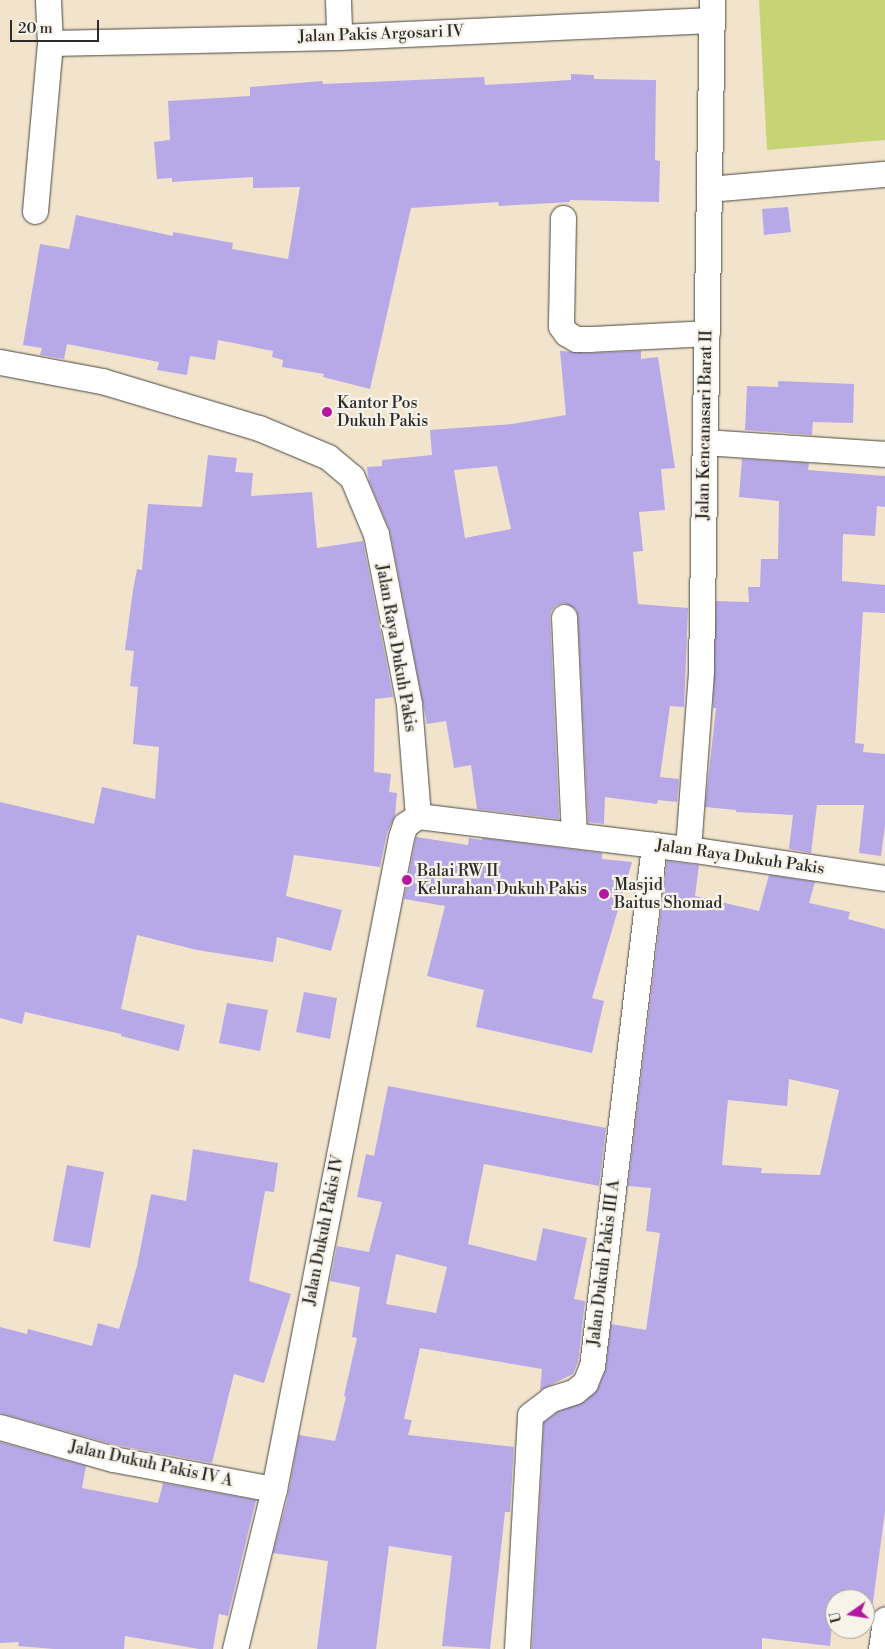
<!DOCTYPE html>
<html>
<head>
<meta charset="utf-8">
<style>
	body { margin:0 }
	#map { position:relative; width:885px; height:1649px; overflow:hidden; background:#f2e4cc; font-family:"Libre Bodoni",serif }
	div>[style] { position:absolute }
	.green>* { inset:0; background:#c7d476 }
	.building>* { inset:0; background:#b7a8e8 }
	.roads { filter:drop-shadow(0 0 1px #494743) drop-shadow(0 0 1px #494743) }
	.minor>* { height:25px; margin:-12.5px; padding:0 12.5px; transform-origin:12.5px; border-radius:12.5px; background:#fff }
	.dots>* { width:14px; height:14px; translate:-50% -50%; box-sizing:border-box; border:2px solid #f7f3e8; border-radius:50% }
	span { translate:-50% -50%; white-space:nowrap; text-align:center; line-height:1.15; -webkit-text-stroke:4.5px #f7f3e8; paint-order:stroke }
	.street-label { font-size:16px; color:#2b2b2b }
	.poi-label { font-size:16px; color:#2b2b2b }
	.left { translate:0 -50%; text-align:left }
	.north { position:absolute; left:825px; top:1589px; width:50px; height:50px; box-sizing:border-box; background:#f7f3e8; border:1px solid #a5a39c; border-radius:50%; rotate:257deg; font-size:14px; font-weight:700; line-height:20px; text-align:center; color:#2b2b2b }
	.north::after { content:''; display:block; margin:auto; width:18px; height:22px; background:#b5179e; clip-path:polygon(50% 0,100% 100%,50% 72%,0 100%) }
	.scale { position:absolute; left:10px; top:20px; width:89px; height:22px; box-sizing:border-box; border:2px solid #2b2b2b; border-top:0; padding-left:6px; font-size:15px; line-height:18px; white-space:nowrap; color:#2b2b2b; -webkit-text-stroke:4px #f7f3e8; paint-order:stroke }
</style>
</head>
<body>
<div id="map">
	<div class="green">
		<div style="clip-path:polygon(759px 0,885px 0,885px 140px,767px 150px)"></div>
	</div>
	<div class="building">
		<div style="clip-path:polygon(571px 74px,594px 75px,594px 79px,656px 80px,655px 160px,660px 161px,659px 202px,570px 200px,570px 202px,499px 206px,498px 202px,411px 208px,370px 389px,323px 377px,324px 374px,282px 367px,283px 360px,272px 357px,273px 351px,218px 340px,215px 360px,190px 356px,187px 375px,157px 370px,159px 362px,67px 344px,64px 359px,40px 355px,42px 348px,23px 345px,40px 244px,69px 249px,76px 215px,173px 236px,173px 232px,233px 243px,232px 249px,288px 259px,300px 187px,253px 188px,253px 177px,172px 182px,172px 178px,157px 179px,154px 142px,170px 140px,168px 101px,250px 96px,250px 87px,322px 81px,323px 84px,484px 77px,485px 85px,571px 80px)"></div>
		<div style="clip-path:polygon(788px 207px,791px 232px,764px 235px,762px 209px)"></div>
		<div style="clip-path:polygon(evenodd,560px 351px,590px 353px,641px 351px,641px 359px,658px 357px,675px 468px,661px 469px,665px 510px,639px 512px,643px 551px,633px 552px,638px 604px,688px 608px,684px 707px,670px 706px,660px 777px,679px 779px,677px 802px,658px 800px,657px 804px,605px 797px,604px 824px,588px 822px,578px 616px,576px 609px,564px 603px,556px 605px,551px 611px,550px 618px,559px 819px,477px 809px,471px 765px,454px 768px,446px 721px,427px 724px,390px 531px,369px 481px,367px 467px,382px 466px,382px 460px,432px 455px,430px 430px,512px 424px,566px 415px,560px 351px,497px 466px,511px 529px,465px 538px,454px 470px,497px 466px)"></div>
		<div style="clip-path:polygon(778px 381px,854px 384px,853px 423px,813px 422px,812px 435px,745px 430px,747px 386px,778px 387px)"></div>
		<div style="clip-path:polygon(208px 455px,237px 458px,235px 472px,253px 473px,251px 496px,312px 492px,317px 548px,363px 541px,393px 697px,375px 699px,374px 772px,391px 774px,389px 792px,397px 793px,395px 816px,387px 833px,380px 867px,294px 855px,286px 896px,342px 910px,331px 951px,277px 937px,273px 962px,197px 950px,137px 935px,121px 1009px,185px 1025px,179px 1051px,121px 1036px,121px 1034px,25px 1012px,22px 1024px,0 1018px,0 802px,94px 824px,102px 787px,155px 799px,159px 747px,133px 744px,138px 687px,130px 686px,134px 651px,125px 650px,133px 590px,137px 569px,142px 570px,148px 504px,202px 507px)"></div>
		<div style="clip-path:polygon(742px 459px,809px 463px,808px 470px,885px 476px,885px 507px,877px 506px,875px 536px,843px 534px,842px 581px,885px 585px,885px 613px,863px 612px,855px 743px,864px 744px,863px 752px,885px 754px,885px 825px,881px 856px,859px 853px,864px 805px,817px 805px,811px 853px,789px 849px,793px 815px,736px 812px,736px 810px,705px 807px,716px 708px,713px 708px,716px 601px,749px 602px,748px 587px,760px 587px,761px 559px,778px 559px,779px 501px,739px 497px)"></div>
		<div style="clip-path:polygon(416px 837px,468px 845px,469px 838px,482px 840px,482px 838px,602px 853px,602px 859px,632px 862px,592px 998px,604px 1001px,592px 1053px,476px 1027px,484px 990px,427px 976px,445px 906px,404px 899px)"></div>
		<div style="clip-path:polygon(evenodd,667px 861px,699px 865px,695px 896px,759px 911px,769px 875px,815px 882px,809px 903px,850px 912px,848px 919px,885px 929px,885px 1511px,870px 1625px,865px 1624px,865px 1599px,835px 1599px,835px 1621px,832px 1623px,830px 1646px,762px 1638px,762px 1649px,532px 1649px,544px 1422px,558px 1412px,584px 1402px,598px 1389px,606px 1368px,611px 1324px,646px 1330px,660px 1233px,646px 1231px,651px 1188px,628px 1186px,667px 861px,789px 1079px,839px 1090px,820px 1175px,761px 1173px,762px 1168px,722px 1165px,728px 1100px,787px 1106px,789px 1079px)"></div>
		<div style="clip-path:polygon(304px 992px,337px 998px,330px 1039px,296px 1032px)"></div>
		<div style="clip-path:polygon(227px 1003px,268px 1010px,260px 1051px,219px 1043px)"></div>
		<div style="clip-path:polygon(evenodd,388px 1086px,606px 1128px,599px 1186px,484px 1164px,468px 1244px,536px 1261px,543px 1228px,587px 1238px,574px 1299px,585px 1301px,578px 1362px,573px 1374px,540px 1390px,542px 1369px,420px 1348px,404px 1419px,412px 1420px,408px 1435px,514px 1447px,510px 1512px,505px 1512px,490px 1649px,442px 1646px,452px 1556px,389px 1546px,376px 1649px,317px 1649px,328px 1561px,273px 1553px,287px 1500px,299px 1435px,335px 1441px,346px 1397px,344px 1396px,357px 1338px,352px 1337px,360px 1287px,330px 1281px,337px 1246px,369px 1252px,382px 1202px,357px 1197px,366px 1154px,374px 1156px,388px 1086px,396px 1254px,447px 1267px,436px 1313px,386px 1304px,396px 1254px)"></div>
		<div style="clip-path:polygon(193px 1149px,278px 1163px,274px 1192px,265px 1191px,249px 1281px,291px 1294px,264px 1383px,234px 1374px,212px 1463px,116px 1445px,0 1413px,0 1327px,27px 1334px,28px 1329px,92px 1346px,98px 1323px,119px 1329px,137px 1266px,151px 1194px,186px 1201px)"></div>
		<div style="clip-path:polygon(67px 1165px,104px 1172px,90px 1248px,53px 1241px)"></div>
		<div style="clip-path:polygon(0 1442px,86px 1466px,82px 1488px,158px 1503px,163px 1483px,256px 1500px,228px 1616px,219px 1614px,213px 1649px,199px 1649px,125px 1636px,124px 1649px,54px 1649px,18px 1646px,19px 1642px,0 1643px)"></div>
	</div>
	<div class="roads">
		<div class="minor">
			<div style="left:338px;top:0;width:37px;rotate:88deg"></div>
			<div style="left:50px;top:43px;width:289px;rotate:-1.2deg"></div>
			<div style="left:339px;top:37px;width:373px;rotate:-2.6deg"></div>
			<div style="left:709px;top:189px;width:177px;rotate:-4.9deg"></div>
			<div style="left:35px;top:211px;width:169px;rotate:-84.9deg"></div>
			<div style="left:50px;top:43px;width:43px;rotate:-92.7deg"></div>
			<div style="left:563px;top:218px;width:108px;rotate:91.1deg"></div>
			<div style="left:561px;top:326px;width:9px;rotate:54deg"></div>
			<div style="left:566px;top:333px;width:12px;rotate:31deg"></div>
			<div style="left:576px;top:339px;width:14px"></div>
			<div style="left:590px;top:339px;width:117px;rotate:-2.9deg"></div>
			<div style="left:0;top:362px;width:104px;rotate:10.6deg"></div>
			<div style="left:102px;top:381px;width:164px;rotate:16.7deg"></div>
			<div style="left:259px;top:428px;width:75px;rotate:22.8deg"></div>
			<div style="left:328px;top:457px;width:31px;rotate:40deg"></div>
			<div style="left:352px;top:477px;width:62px;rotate:67.2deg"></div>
			<div style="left:376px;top:534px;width:173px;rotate:79deg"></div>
			<div style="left:409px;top:704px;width:112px;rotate:85.4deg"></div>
			<div style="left:418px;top:816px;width:272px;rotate:7deg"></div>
			<div style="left:688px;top:849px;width:199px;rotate:8.4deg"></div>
			<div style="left:705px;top:442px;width:180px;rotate:3.8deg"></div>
			<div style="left:564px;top:617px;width:218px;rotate:87.4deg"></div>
			<div style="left:688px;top:849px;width:179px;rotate:-85.8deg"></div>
			<div style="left:701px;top:670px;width:670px;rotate:-89.06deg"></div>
			<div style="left:0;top:1427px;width:117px;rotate:15.8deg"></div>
			<div style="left:113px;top:1459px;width:164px;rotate:10.6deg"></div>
			<div style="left:235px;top:1649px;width:165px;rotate:-76.3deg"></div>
			<div style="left:274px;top:1489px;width:664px;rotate:-78.98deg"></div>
			<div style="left:401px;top:837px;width:13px;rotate:-72deg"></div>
			<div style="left:405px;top:825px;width:16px;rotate:-35deg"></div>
			<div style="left:517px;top:1649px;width:234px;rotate:-86.8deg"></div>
			<div style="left:530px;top:1415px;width:26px;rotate:-37deg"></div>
			<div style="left:551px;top:1399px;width:25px;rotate:-18deg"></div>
			<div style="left:575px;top:1391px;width:13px;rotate:-39deg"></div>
			<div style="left:585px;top:1383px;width:18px;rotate:-68deg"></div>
			<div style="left:592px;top:1366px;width:525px;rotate:-83.21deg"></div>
			<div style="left:881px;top:1649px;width:30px;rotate:-82deg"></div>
		</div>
	</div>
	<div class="dots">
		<div style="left:327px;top:412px;background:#b5179e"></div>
		<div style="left:407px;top:880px;background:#b5179e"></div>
		<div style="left:604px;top:894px;background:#b5179e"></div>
	</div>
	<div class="street-label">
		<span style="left:381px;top:34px;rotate:-2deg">Jalan Pakis Argosari IV</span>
		<span style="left:705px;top:425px;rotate:-89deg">Jalan Kencanasari Barat II</span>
		<span style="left:396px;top:648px;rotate:80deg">Jalan Raya Dukuh Pakis</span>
		<span style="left:740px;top:857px;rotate:8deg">Jalan Raya Dukuh Pakis</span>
		<span style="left:324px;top:1230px;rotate:-79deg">Jalan Dukuh Pakis IV</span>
		<span style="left:604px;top:1263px;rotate:-83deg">Jalan Dukuh Pakis III A</span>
		<span style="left:151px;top:1464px;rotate:12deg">Jalan Dukuh Pakis IV A</span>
	</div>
	<div class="poi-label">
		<span class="left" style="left:337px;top:412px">Kantor Pos<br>Dukuh Pakis</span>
		<span class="left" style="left:417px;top:880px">Balai RW II<br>Kelurahan Dukuh Pakis</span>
		<span class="left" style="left:614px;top:894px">Masjid<br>Baitus Shomad</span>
	</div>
	<div class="north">U</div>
	<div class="scale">20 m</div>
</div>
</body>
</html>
